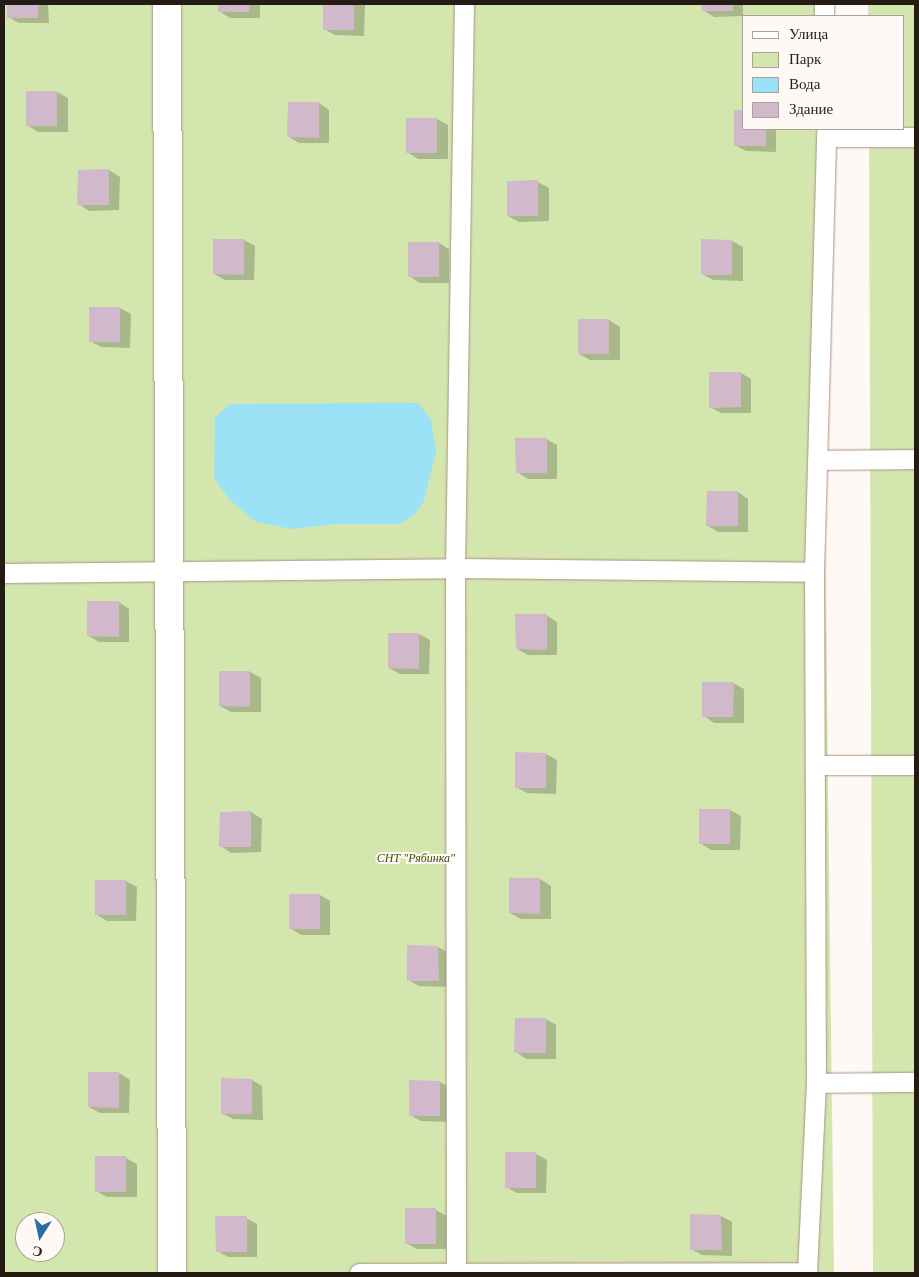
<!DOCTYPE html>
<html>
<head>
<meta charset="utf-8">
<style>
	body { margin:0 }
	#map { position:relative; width:919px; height:1277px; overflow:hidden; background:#fff9f5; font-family:Georgia,serif }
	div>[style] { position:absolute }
	.green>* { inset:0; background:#d3e6ae }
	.water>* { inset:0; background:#9be2f6 }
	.shadow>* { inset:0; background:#0003 }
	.building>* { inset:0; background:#d2b8cb }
	.roads { filter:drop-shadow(0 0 1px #ad9282) drop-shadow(0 0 1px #ad9282) }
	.service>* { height:19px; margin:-9.5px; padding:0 9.5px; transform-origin:9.5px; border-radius:9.5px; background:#fff }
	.minor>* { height:28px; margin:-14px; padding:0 14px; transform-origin:14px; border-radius:14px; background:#fff }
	span { translate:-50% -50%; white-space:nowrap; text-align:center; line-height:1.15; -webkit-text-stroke:4px #fff9f5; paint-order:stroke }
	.park-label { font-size:12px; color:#3d4e04; font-style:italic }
	.frame { position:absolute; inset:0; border:5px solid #251b15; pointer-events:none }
	.legend { position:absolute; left:742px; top:15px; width:162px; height:115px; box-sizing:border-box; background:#fff9f5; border:1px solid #a8a09b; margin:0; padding:6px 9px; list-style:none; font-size:15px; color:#251b15 }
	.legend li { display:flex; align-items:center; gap:10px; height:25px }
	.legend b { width:25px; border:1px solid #a8a09b }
	.north { position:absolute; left:15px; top:1212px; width:50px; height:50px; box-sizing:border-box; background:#fff9f5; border:1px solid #a8a09b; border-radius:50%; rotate:190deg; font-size:14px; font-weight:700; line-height:20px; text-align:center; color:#251b15 }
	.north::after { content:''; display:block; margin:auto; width:18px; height:22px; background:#2b6ca2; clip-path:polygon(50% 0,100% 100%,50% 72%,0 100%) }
</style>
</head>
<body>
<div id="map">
	<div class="green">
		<div style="clip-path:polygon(evenodd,4px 4px,818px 4px,818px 16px,743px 16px,743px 129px,820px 129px,834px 1273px,4px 1273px,4px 4px,25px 1222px,55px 1222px,55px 1252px,25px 1252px,25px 1222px)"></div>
		<div style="clip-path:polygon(868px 4px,915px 4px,915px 1273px,873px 1273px,869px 129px,903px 129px,903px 16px,868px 16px)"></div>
	</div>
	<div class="water">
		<div style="clip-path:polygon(418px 403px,431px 419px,436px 452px,424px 501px,414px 515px,399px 524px,337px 524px,292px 529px,256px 522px,230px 500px,214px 478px,215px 418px,229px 404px)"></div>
	</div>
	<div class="shadow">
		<div style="clip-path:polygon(8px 4px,48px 4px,49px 23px,19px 23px,8px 17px)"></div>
		<div style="clip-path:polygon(219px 4px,260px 4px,260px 18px,230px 18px,219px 11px)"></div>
		<div style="clip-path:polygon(324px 4px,365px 4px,364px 36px,335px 35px,324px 29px)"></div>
		<div style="clip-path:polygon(703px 4px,743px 4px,743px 16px,714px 17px,703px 10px)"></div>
		<div style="clip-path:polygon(27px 92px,57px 92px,68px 98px,68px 132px,38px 132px,27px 125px)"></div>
		<div style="clip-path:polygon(319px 103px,329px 110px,329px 143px,299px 143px,289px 137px)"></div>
		<div style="clip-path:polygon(407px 119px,437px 119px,448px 125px,448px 159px,418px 159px,407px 152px)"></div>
		<div style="clip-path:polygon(743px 129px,776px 129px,776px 152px,746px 151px,735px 145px)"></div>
		<div style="clip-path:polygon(109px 170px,120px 177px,119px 210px,89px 211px,79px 204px)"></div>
		<div style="clip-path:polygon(508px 182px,538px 182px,549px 188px,549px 221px,519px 222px,508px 216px)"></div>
		<div style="clip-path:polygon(244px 240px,255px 246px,254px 280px,225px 280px,214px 274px)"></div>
		<div style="clip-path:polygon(702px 241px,732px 241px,743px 247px,743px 281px,713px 280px,702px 274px)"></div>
		<div style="clip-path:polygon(439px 243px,449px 249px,449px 283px,420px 283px,409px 276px)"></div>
		<div style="clip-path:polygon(120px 308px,131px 314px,130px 348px,101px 347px,90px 341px)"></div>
		<div style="clip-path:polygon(580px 320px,609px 320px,620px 327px,620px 360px,590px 360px,579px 354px)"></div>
		<div style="clip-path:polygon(741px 373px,751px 379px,751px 413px,721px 413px,710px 407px)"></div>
		<div style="clip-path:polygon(546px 439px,557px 445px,557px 479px,528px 479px,517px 472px)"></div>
		<div style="clip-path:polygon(738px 492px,748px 499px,748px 532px,718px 532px,708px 526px)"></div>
		<div style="clip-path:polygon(119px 602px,129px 609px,129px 642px,99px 642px,89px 636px)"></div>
		<div style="clip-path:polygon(546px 615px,557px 622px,557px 655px,528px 655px,517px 649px)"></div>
		<div style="clip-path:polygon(419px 634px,430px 640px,429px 674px,400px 674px,389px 668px)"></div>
		<div style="clip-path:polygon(220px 672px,250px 672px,261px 678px,261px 712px,231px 712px,220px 706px)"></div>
		<div style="clip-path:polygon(733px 683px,744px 689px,744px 723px,714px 723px,704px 716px)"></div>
		<div style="clip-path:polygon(546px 754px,557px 760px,556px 794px,527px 793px,516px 787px)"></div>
		<div style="clip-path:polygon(730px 810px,741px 816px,740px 850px,711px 850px,700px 843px)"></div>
		<div style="clip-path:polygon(251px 812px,262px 819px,261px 852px,231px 853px,221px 846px)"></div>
		<div style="clip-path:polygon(510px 879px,540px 879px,551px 886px,551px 919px,521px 919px,510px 913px)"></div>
		<div style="clip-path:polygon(126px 881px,137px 887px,136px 921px,107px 921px,96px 914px)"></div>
		<div style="clip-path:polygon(320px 895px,330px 901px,330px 935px,301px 935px,290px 928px)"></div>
		<div style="clip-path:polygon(438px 947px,449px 953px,449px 987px,419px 986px,408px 980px)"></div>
		<div style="clip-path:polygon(546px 1019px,556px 1025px,556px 1059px,526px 1059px,516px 1052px)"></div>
		<div style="clip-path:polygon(119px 1073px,130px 1080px,129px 1113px,100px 1113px,89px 1107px)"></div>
		<div style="clip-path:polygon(252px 1080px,262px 1086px,263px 1120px,233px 1119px,222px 1113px)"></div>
		<div style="clip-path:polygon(440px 1082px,450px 1088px,450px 1122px,421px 1121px,410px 1115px)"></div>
		<div style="clip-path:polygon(536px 1154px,547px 1160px,546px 1193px,517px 1193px,506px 1187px)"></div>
		<div style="clip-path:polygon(126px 1158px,137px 1164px,137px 1197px,107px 1197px,96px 1191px)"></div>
		<div style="clip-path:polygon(436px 1210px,447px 1216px,446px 1249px,417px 1249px,406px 1243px)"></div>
		<div style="clip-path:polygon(691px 1216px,721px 1216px,732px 1222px,732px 1256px,702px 1255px,691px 1249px)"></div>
		<div style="clip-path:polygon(246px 1218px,257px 1224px,257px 1257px,228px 1257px,217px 1251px)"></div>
	</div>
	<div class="building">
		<div style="clip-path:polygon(7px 4px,38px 4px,38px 18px,7px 18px)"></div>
		<div style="clip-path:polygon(218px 4px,249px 4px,249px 12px,218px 12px)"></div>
		<div style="clip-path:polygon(323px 4px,354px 4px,354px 30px,323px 30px)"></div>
		<div style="clip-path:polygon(702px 4px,733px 4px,733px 11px,702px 11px)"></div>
		<div style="clip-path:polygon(26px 91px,57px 91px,57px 126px,26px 126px)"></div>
		<div style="clip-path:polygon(288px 102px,319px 102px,319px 138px,287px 137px)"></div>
		<div style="clip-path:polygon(734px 110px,743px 110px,743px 129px,766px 129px,766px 146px,734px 146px)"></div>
		<div style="clip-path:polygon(406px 118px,437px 118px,437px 153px,406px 153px)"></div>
		<div style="clip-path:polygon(109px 169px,109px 205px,77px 205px,78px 170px)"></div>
		<div style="clip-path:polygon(538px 180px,538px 216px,507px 216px,507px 181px)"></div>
		<div style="clip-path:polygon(213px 239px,244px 239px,244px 275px,213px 274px)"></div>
		<div style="clip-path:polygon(701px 239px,732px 240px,732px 275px,701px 275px)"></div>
		<div style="clip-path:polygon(408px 242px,439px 242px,439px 277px,408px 277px)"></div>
		<div style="clip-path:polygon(89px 307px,120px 307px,120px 342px,89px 342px)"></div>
		<div style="clip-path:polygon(578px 319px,609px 319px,609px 354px,578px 354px)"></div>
		<div style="clip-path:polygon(709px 372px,741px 372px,741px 407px,709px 408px)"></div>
		<div style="clip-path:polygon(515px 438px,547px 438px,547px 473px,516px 473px)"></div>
		<div style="clip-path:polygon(707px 491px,738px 491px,738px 526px,706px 526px)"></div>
		<div style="clip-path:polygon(87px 601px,119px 601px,119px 637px,87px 636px)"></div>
		<div style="clip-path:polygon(515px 614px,547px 614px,547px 650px,516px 649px)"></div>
		<div style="clip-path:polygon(388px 633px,419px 633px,419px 669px,388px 668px)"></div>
		<div style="clip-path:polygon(219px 671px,250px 671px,250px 707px,219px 706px)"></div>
		<div style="clip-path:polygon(702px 682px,734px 682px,733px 717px,702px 717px)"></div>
		<div style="clip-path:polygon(515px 752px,546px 753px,546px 788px,515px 788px)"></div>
		<div style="clip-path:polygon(699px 809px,730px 809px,730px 844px,699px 844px)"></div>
		<div style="clip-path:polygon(251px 811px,251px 847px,219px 847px,220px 812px)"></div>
		<div style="clip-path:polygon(509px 878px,540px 878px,540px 914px,509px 913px)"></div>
		<div style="clip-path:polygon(95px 880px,126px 880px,126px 915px,95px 915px)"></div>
		<div style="clip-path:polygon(289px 894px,320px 894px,320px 929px,289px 929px)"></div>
		<div style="clip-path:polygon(407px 945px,438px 946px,439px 981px,407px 981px)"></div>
		<div style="clip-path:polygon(515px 1018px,546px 1018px,546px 1053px,514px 1053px)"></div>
		<div style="clip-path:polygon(88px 1072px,119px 1072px,119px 1108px,88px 1107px)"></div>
		<div style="clip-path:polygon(221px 1078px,252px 1079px,252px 1114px,221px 1114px)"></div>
		<div style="clip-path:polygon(409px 1080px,440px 1081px,440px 1116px,409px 1116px)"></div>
		<div style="clip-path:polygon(505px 1152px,536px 1152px,536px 1188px,505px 1188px)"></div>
		<div style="clip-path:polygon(95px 1156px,126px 1156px,126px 1192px,95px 1192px)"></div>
		<div style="clip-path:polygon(405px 1208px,436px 1208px,436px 1244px,405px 1244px)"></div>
		<div style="clip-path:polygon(690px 1214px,721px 1215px,722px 1250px,690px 1250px)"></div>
		<div style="clip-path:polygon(215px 1216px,247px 1216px,247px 1252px,216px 1252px)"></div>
	</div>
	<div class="roads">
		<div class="service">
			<div style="left:824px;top:4px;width:12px;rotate:90deg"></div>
			<div style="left:826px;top:137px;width:89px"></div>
			<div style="left:819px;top:460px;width:96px;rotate:-0.6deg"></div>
			<div style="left:4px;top:573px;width:451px;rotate:-0.6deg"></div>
			<div style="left:455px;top:568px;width:359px;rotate:0.6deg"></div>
			<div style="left:816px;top:765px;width:99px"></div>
			<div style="left:816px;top:1083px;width:99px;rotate:-0.6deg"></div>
			<div style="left:359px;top:1273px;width:448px;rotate:-0.1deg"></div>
			<div style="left:456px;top:1273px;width:705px;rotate:-90.08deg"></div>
			<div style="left:455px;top:568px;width:564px;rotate:-89.09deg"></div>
			<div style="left:807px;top:1273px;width:190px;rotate:-87.3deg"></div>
			<div style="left:816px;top:1083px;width:511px;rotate:-90.22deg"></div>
			<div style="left:814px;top:572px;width:443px;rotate:-88.4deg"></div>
		</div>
		<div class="minor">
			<div style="left:167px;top:4px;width:1269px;rotate:89.77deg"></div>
		</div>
	</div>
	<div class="park-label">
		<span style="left:416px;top:859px">СНТ "Рябинка"</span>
	</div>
	<div class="frame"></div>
	<ul class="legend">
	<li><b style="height:6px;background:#fff"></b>Улица</li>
	<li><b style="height:14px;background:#d3e6ae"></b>Парк</li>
	<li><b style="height:14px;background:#9be2f6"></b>Вода</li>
	<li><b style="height:14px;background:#d2b8cb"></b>Здание</li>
	</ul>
	<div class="north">С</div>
</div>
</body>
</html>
